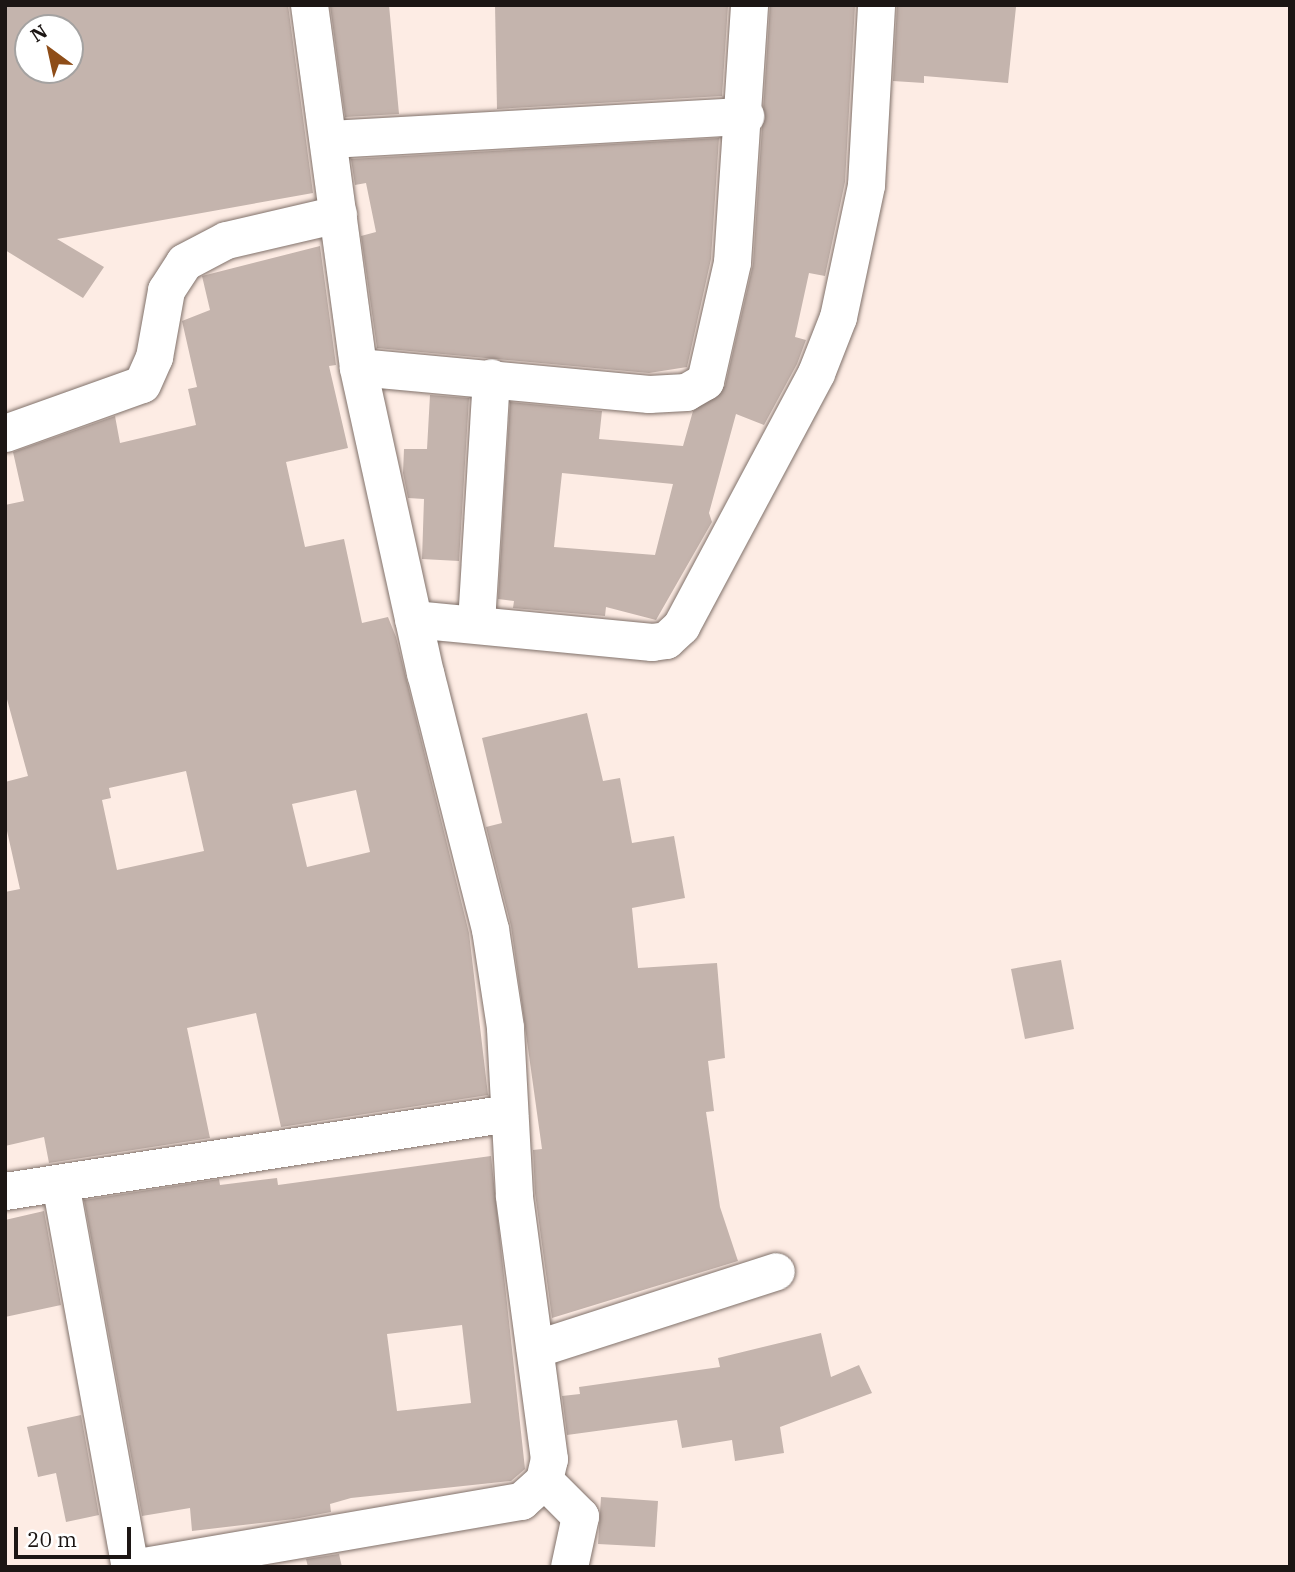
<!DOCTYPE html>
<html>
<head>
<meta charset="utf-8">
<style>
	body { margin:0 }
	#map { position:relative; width:1295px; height:1572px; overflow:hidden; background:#fdece4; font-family:"IBM Plex Serif",serif }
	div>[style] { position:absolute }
	.building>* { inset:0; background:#c4b4ad }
	.roads { filter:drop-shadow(0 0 2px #80716a) drop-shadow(0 0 2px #80716a) }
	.minor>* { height:37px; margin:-18.5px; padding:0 18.5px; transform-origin:18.5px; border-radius:18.5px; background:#fff }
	span { translate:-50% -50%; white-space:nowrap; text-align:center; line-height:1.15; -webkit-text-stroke:6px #fff; paint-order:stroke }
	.frame { position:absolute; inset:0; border:7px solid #1c1614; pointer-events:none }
	.north { position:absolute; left:14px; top:14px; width:70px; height:70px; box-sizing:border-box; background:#fff; border:2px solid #a4a2a1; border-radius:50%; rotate:327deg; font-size:19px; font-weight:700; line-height:28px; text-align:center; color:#1c1614 }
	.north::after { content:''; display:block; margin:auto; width:24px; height:32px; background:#8e4d18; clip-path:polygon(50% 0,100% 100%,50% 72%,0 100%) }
	.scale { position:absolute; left:14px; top:1527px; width:117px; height:32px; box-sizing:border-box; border:4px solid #1c1614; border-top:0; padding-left:9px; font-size:21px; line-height:24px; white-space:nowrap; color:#1c1614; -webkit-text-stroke:5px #fff; paint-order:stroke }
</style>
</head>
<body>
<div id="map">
	<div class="building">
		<div style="clip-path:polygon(evenodd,5px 5px,288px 5px,313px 193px,57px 239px,104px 267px,83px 298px,5px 250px,5px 5px,28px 28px,70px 28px,70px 70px,28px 70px,28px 28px)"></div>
		<div style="clip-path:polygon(330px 5px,389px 5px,399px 114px,345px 117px)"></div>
		<div style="clip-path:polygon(495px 5px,728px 5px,722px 96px,497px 109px)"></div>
		<div style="clip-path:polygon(evenodd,770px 5px,855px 5px,845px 182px,825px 276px,809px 273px,795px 337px,806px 340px,797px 364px,764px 425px,736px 414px,709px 513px,712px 522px,656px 620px,606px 607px,605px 616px,513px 608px,514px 601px,498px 599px,510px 402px,602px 411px,599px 439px,683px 446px,693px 411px,725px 386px,753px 264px,770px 5px,562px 473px,673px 484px,655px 555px,554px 547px,562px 473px)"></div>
		<div style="clip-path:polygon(897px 5px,1016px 7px,1008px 83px,924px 76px,924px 83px,893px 81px)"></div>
		<div style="clip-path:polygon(719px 138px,711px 259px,687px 367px,649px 373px,377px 348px,361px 236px,376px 232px,366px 183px,355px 185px,351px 159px)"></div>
		<div style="clip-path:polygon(evenodd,320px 246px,336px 365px,329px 366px,348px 448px,286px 462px,305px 547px,344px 539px,362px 623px,388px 617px,396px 637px,469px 933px,488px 1095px,281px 1127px,256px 1013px,187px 1028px,210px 1138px,49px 1163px,44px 1137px,5px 1146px,5px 892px,20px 889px,5px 822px,5px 782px,28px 776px,5px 692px,5px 505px,24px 501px,13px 452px,115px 416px,120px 443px,196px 425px,188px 389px,197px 387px,182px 321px,210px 310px,202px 276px,320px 246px,186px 771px,204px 851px,117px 870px,102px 800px,111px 798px,109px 788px,186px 771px,320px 246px,356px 790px,370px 852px,307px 867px,292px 804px,356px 790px)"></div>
		<div style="clip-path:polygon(430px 395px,469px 398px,459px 561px,422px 559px,424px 499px,408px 498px,403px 473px,404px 449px,427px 449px)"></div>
		<div style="clip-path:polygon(587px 713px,603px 781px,620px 778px,632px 843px,674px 836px,685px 898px,632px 908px,638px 968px,717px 963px,725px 1058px,708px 1061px,714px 1111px,706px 1112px,720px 1207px,738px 1261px,552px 1318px,535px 1193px,533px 1150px,542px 1149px,511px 926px,486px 827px,502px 823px,482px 738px)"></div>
		<div style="clip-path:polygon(1061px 960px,1074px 1029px,1025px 1039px,1011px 969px)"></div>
		<div style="clip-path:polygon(evenodd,491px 1156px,525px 1469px,511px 1481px,351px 1498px,330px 1504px,331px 1512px,294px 1519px,192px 1531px,190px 1508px,142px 1516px,84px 1200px,219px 1179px,220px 1185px,277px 1178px,278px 1185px,491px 1156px,462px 1325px,471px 1403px,397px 1411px,387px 1334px,462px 1325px)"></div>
		<div style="clip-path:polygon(44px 1211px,61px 1305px,5px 1317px,5px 1220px)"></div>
		<div style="clip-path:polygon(821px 1333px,831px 1377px,859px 1365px,872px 1393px,780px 1427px,784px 1453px,735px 1461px,732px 1440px,682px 1448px,677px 1420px,567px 1435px,562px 1396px,580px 1394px,579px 1387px,720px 1367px,718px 1358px)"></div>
		<div style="clip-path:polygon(81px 1415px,99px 1515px,66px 1522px,56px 1473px,38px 1477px,27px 1427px)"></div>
		<div style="clip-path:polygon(601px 1497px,658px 1501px,655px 1547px,598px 1544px)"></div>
		<div style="clip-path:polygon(339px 1554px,342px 1567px,308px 1567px,306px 1559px)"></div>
	</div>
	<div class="roads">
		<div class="minor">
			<div style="left:330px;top:139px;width:416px;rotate:-3.2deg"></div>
			<div style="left:358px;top:367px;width:292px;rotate:5.3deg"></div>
			<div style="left:649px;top:394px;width:37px;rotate:-3deg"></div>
			<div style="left:686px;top:392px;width:22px;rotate:-30deg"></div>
			<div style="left:705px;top:381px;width:122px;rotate:-77.2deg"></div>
			<div style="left:732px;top:262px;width:258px;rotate:-86.2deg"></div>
			<div style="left:5px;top:433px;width:145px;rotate:-19.7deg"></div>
			<div style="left:142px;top:384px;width:30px;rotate:-66deg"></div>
			<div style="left:154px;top:357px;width:68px;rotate:-79.8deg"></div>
			<div style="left:166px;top:290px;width:33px;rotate:-57deg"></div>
			<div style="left:184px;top:262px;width:47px;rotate:-27.6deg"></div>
			<div style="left:226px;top:240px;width:115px;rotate:-13.1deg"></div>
			<div style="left:413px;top:619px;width:240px;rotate:5.5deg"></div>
			<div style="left:652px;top:642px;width:14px;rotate:-8deg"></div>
			<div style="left:666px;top:640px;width:21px;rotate:-43deg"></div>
			<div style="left:681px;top:626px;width:287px;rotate:-61.9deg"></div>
			<div style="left:816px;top:373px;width:60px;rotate:-68.6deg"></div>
			<div style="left:838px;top:317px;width:135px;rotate:-78deg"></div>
			<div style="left:866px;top:185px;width:180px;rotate:-86.8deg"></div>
			<div style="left:476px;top:623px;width:246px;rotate:-86.5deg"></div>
			<div style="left:60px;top:1183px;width:390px;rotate:79.7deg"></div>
			<div style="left:5px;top:1191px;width:510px;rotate:-8.8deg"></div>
			<div style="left:535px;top:1349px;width:253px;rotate:-17.9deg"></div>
			<div style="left:544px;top:1480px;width:51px;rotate:45deg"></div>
			<div style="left:580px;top:1516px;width:52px;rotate:102.2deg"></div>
			<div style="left:138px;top:1567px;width:389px;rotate:-9.8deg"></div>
			<div style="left:521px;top:1501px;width:31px;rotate:-42deg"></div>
			<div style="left:544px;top:1480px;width:22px;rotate:-77deg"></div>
			<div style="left:549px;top:1459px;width:266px;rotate:-97.6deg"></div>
			<div style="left:514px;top:1195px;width:168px;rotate:-93.1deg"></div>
			<div style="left:505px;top:1027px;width:99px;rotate:-98.7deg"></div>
			<div style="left:490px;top:929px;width:264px;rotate:-104.2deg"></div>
			<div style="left:425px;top:673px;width:313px;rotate:-102.4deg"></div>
			<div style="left:358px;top:367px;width:365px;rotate:-97.7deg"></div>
		</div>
	</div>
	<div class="frame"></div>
	<div class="north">N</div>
	<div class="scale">20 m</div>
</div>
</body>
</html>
